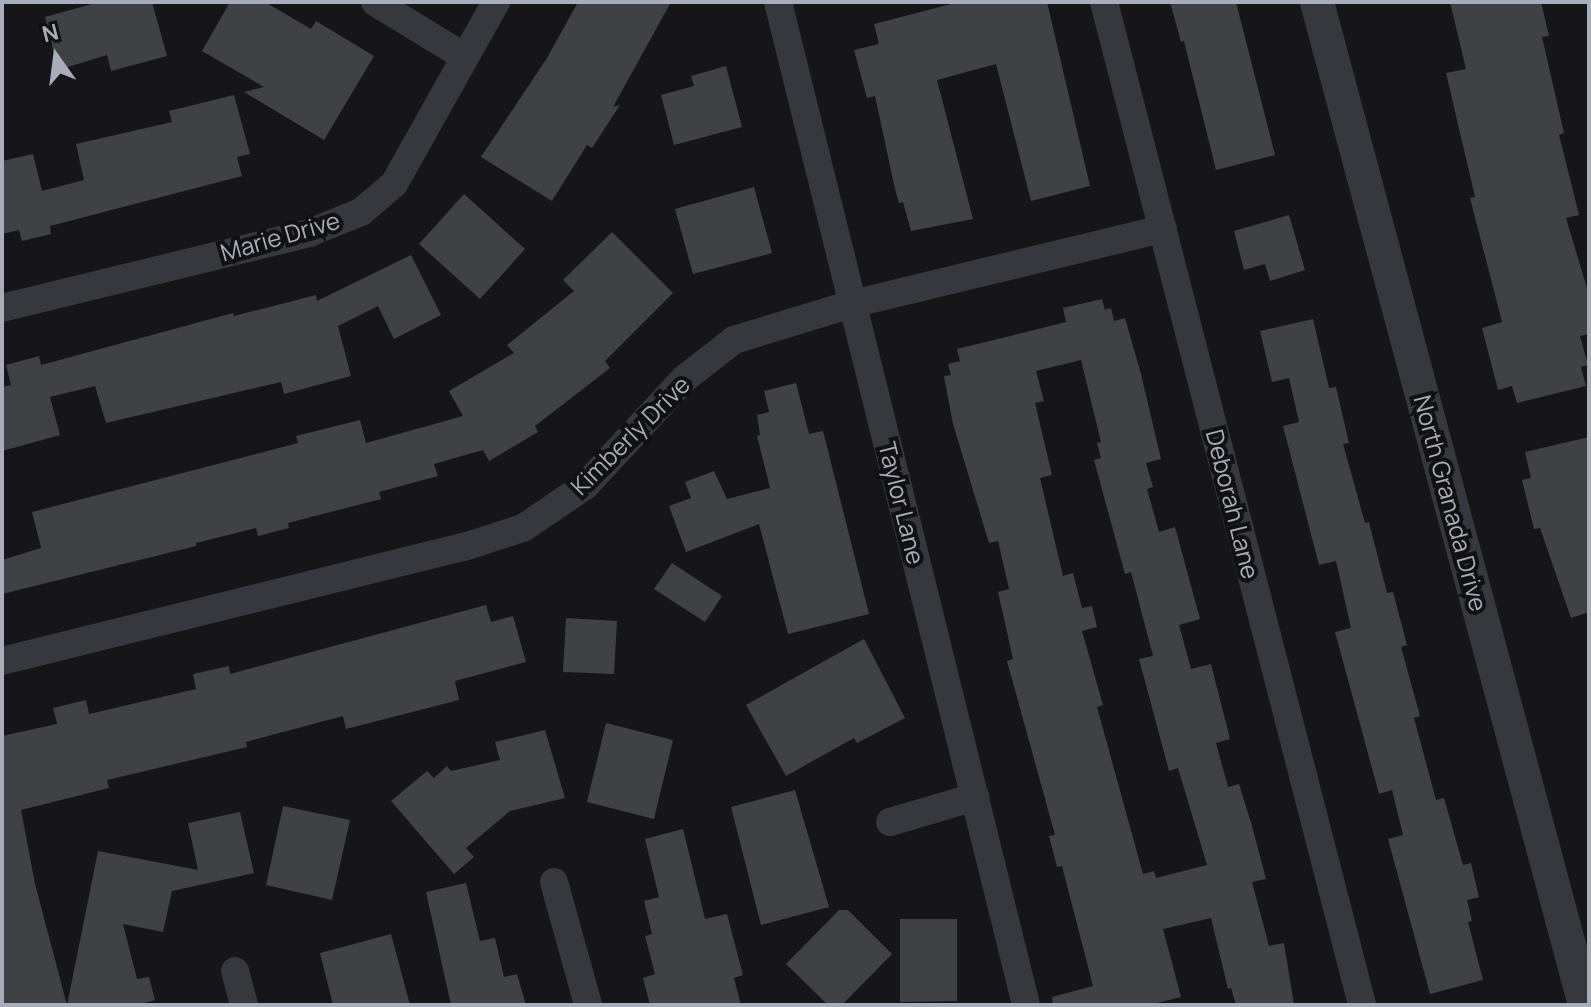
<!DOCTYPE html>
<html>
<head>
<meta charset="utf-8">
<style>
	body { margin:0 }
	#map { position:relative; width:1591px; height:1007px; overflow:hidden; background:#161618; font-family:Manrope,sans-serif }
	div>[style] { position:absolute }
	.building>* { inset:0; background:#404145 }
	.minor>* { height:28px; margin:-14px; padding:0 14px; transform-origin:14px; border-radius:14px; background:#37383d }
	.tertiary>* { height:34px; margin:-17px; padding:0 17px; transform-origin:17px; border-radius:17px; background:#37383d }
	span { translate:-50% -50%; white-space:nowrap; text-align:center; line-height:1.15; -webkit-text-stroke:8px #111113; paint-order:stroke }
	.street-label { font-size:24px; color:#a7adb9 }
	.frame { position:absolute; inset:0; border:4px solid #a7adb9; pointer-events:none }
	.north { position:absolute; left:16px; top:16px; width:80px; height:80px; -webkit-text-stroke:6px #111113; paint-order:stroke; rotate:346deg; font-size:22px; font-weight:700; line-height:32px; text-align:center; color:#a7adb9 }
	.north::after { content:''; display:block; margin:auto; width:28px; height:36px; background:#a7adb9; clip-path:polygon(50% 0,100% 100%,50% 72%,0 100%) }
</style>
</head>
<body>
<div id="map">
	<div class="building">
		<div style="clip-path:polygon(99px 2px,152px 2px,167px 56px,111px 71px,107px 55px,58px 70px,45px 17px)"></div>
		<div style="clip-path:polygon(230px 2px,265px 2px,311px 29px,316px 21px,374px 56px,324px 140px,244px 92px,264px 87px,202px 51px)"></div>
		<div style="clip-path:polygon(578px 2px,671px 2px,613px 107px,620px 105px,592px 148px,587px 145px,552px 201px,481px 157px,547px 58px)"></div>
		<div style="clip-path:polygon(959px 2px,1047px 2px,1090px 186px,1031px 201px,996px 64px,937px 80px,973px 219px,911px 231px,903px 202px,899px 203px,895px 189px,875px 96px,867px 98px,854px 50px,879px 44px,874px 24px)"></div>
		<div style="clip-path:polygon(1170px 2px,1236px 2px,1275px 155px,1216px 170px,1184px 41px,1181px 42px)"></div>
		<div style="clip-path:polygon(1450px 2px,1541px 2px,1549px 36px,1542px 37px,1564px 133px,1559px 135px,1579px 215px,1566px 218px,1589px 295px,1589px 334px,1580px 336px,1588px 365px,1581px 367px,1586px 386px,1517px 403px,1512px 386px,1498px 390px,1482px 328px,1502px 322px,1470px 198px,1475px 197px,1446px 73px,1466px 69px)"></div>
		<div style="clip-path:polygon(726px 66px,742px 127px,674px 145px,661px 95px,694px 86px,691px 76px)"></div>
		<div style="clip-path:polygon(234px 95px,250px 154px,237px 157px,242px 176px,50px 226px,51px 234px,22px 241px,19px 230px,2px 234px,2px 161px,33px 154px,42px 191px,84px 180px,76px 144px,172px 122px,169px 111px)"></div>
		<div style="clip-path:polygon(754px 187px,772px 253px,693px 274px,675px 209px)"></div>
		<div style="clip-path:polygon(464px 194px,525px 249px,480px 299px,419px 244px)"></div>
		<div style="clip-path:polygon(1289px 215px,1305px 270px,1270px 281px,1265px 264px,1244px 270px,1234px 231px)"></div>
		<div style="clip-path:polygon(612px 232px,673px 293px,605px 361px,610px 368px,535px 426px,538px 432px,489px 461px,483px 450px,434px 464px,438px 476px,379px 492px,381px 499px,288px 523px,289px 528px,258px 536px,256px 528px,196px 543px,196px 546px,2px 594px,2px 560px,41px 548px,32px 512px,298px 443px,296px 436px,360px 420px,366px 443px,463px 416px,449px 391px,514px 353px,507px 345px,574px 291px,563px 280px)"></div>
		<div style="clip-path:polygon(411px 255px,441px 315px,394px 339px,378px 306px,338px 326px,351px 376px,284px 394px,281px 382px,106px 423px,95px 386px,50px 397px,60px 435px,2px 451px,2px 387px,11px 385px,6px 365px,39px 356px,41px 365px,233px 313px,234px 316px,316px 295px,317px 301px)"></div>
		<div style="clip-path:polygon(evenodd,1102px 299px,1105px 310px,1111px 308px,1114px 321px,1125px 318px,1141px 374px,1161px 459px,1146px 463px,1153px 487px,1147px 489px,1159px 532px,1175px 527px,1200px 619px,1179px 625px,1191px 669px,1211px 664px,1230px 739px,1216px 743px,1228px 787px,1239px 784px,1252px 826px,1266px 879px,1252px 882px,1269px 946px,1284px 943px,1294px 1005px,1236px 1005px,1231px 988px,1228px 989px,1211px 918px,1163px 929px,1181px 997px,1149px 1005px,1053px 1005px,1052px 997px,1093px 986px,1062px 866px,1057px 867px,1049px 836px,1055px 835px,1007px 661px,1013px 659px,998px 592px,1009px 589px,998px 541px,989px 543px,953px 424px,944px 376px,951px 375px,948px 364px,960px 361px,957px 349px,1066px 322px,1063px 308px,1102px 299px,1081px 360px,1101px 442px,1097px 443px,1101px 458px,1094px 460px,1125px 574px,1131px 572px,1153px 656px,1139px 659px,1169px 771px,1178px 768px,1207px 865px,1156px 878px,1154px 871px,1143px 874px,1097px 707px,1103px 705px,1082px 631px,1097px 627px,1092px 606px,1082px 608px,1073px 573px,1063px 576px,1040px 478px,1052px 475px,1035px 403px,1044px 401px,1036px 371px,1081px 360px)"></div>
		<div style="clip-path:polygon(1313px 319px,1329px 388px,1336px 387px,1349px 443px,1343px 444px,1365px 523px,1369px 522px,1387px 593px,1393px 592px,1407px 645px,1401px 647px,1420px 716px,1414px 718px,1436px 800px,1444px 798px,1463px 865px,1471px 863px,1479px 897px,1467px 900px,1472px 921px,1468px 922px,1483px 980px,1430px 994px,1388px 839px,1403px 835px,1392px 790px,1379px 794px,1335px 632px,1351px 628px,1336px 561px,1319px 565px,1283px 426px,1299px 422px,1289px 378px,1272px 382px,1260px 331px)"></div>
		<div style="clip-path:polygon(796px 383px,809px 434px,823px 431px,869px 614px,788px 634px,759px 524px,686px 552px,669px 506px,691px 498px,685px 482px,714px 471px,727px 499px,770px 488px,757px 436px,760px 435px,757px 415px,769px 412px,764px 391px)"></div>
		<div style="clip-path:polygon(1589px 437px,1589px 612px,1571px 618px,1540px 528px,1534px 529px,1522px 480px,1531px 478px,1525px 452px)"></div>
		<div style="clip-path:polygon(672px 563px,722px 596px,705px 622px,654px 589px)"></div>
		<div style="clip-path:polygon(486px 605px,491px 622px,513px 616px,526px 662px,455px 681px,459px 700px,346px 729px,343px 716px,246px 742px,247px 747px,107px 780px,109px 788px,21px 810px,35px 884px,67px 1005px,98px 851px,198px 870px,188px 823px,240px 812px,254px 873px,172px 891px,163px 932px,123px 924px,137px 979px,149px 977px,155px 1000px,137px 1005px,2px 1005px,2px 736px,57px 724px,53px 708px,86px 700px,89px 714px,196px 689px,193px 674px,229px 666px,230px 674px)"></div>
		<div style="clip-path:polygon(566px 618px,617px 621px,614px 674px,563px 672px)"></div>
		<div style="clip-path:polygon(864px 639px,905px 718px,857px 743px,854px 738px,786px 776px,746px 705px)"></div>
		<div style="clip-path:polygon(606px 723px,673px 740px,654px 819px,587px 802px)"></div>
		<div style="clip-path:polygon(545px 730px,565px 798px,510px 811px,466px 848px,474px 857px,454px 874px,391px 801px,427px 771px,434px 778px,447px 766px,451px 771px,500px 760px,495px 742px)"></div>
		<div style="clip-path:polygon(795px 790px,829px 907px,761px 925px,731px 807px)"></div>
		<div style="clip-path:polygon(283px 806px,350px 820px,332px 900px,266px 885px)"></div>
		<div style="clip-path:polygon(683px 829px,705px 919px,727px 914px,743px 975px,734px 978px,741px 1005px,650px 1005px,643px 978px,655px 974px,645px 936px,652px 934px,644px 901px,659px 897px,645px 839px)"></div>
		<div style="clip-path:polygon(466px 883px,480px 941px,495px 938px,504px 977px,517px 974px,526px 1005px,451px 1005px,426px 892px)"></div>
		<div style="clip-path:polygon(839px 910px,848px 910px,892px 954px,842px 1005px,828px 1005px,786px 964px)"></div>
		<div style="clip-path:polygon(900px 919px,957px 919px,957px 1001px,900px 1002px)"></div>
		<div style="clip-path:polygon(391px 934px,410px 1005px,333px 1005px,320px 953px)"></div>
	</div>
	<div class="minor">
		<div style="left:375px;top:2px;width:103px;rotate:31.5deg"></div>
		<div style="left:778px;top:2px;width:1033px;rotate:76.11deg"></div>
		<div style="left:1104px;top:2px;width:1036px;rotate:75.57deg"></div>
		<div style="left:2px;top:308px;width:316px;rotate:-13.7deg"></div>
		<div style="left:309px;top:233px;width:56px;rotate:-22deg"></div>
		<div style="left:361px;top:212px;width:43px;rotate:-40.3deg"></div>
		<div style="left:394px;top:184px;width:209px;rotate:-60.7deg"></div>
		<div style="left:2px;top:661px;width:476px;rotate:-13.9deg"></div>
		<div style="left:464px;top:547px;width:62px;rotate:-17.9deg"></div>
		<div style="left:523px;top:528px;width:75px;rotate:-34.1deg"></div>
		<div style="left:585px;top:486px;width:146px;rotate:-47.2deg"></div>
		<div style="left:684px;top:379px;width:63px;rotate:-38deg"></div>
		<div style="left:734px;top:340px;width:123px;rotate:-17deg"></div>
		<div style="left:852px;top:304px;width:320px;rotate:-13.6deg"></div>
		<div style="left:890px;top:822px;width:89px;rotate:-16.4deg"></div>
		<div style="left:554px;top:882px;width:128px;rotate:74.5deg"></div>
		<div style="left:235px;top:971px;width:35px;rotate:75deg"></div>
	</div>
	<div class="tertiary">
		<div style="left:1317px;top:2px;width:1038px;rotate:75.04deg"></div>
	</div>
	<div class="street-label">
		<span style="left:280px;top:236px;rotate:-16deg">Marie Drive</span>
		<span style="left:630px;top:435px;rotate:-45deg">Kimberly Drive</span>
		<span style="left:902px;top:503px;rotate:76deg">Taylor Lane</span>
		<span style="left:1451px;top:503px;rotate:75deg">North Granada Drive</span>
		<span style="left:1233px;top:504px;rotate:76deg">Deborah Lane</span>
	</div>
	<div class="frame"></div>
	<div class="north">N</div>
</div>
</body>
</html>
